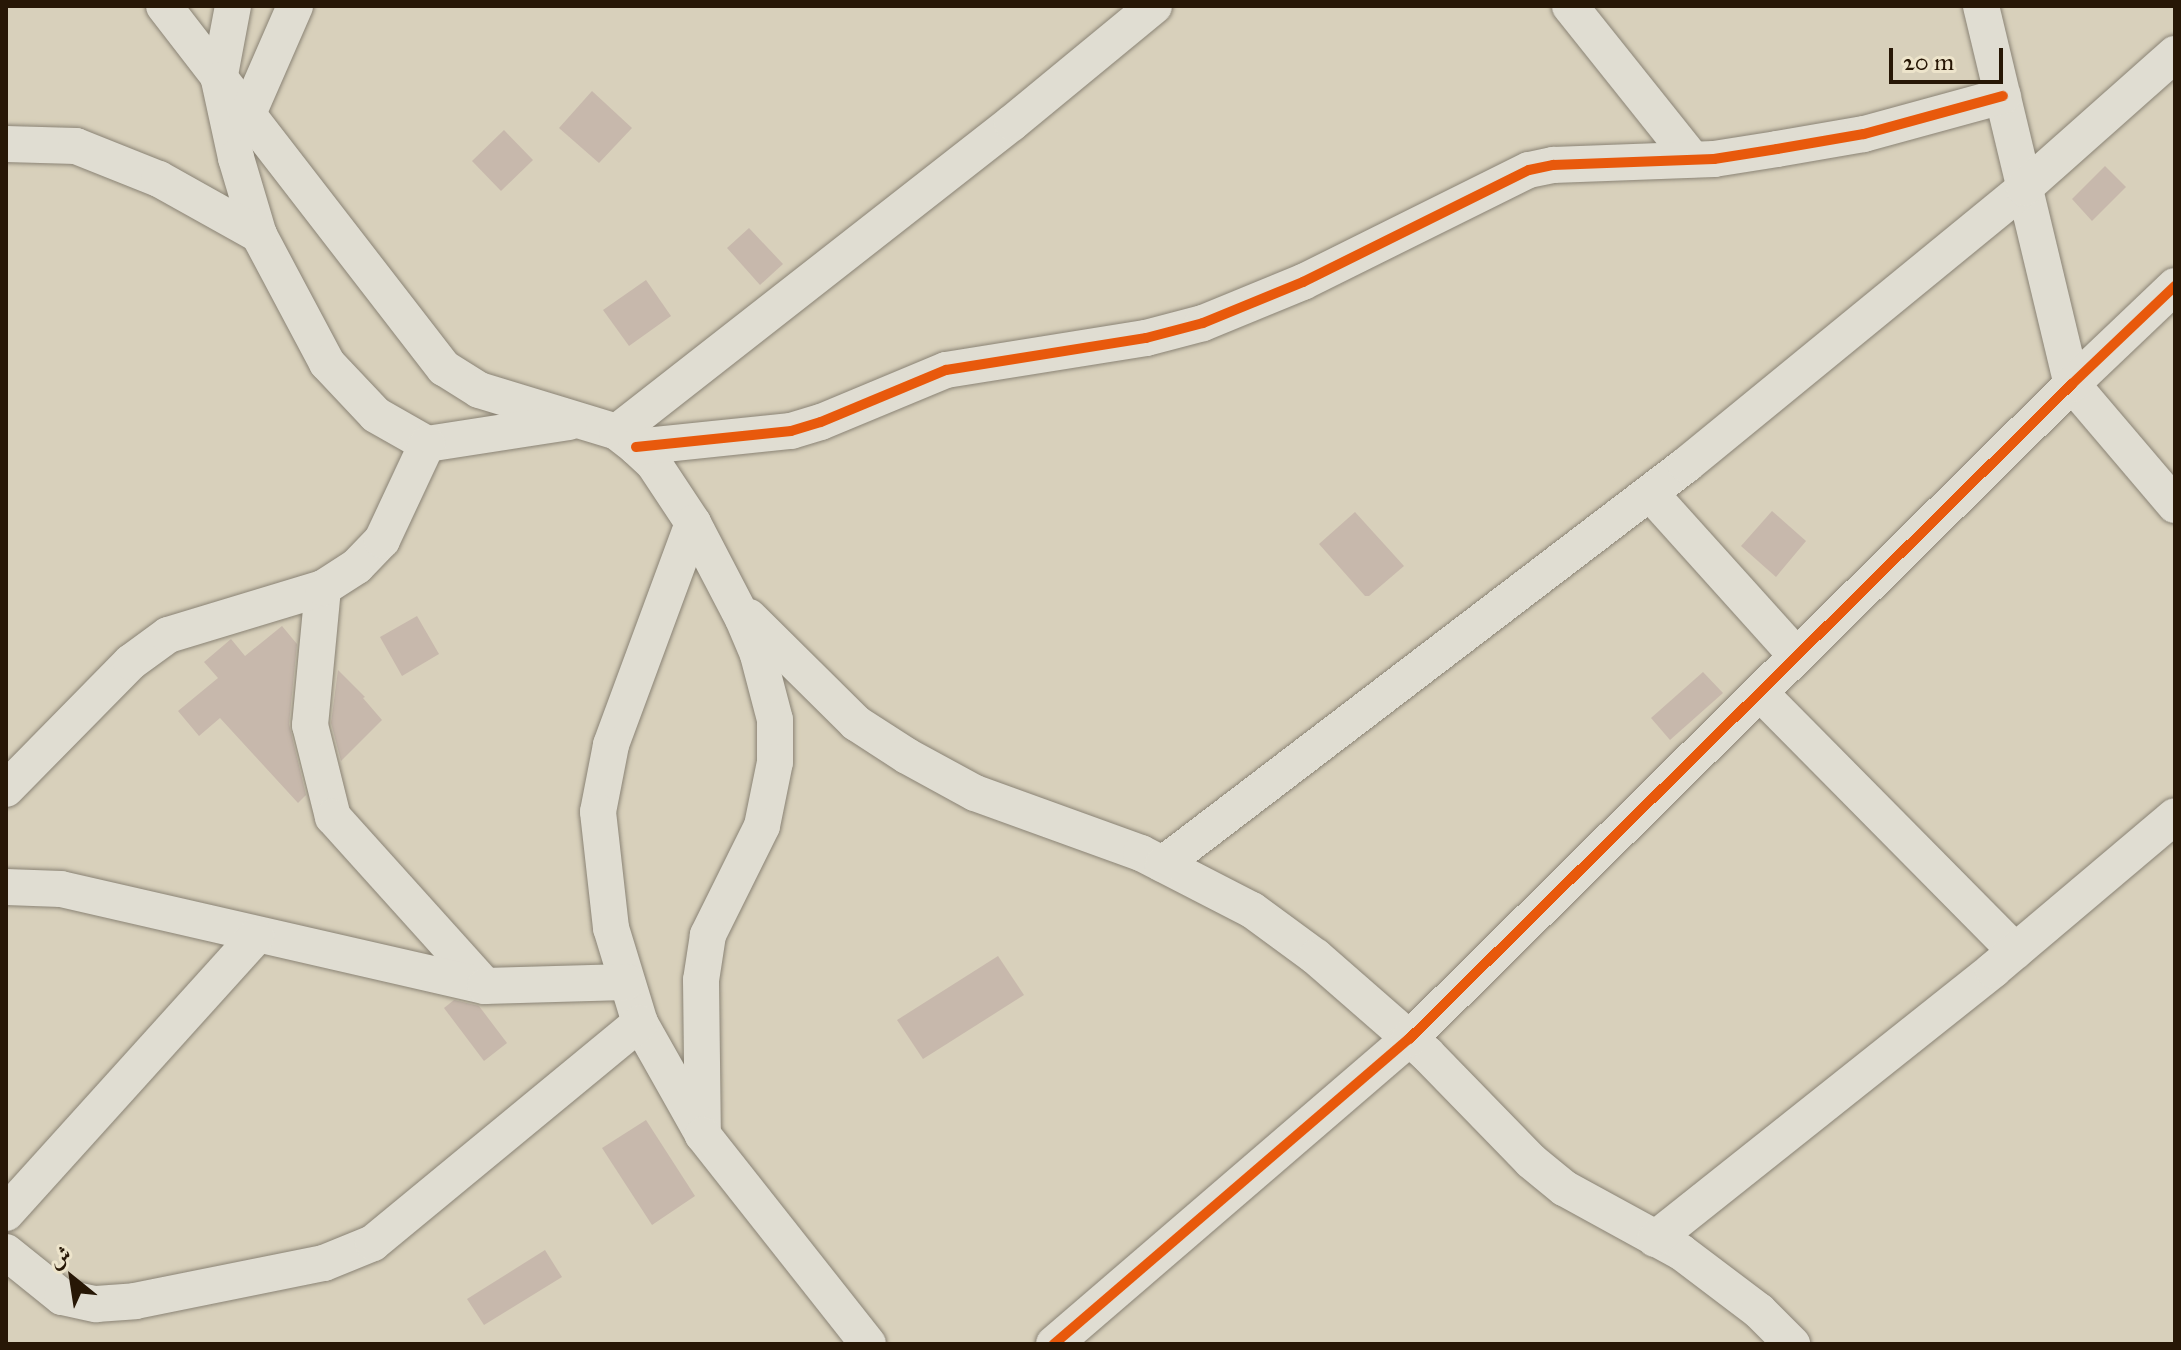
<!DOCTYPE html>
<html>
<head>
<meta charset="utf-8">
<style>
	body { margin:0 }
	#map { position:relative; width:2181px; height:1350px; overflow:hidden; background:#d8d0bb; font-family:"IM FELL Great Primer",Amiri,serif }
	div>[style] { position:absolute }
	.building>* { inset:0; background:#c7b8ac }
	.roads { filter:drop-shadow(0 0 2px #8a8375) drop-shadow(0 0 2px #8a8375) }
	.minor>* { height:36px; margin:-18px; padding:0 18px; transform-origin:18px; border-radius:18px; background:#e0ddd2 }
	.cycleway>* { height:10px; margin:-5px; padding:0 5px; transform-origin:5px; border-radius:5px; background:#e8590c }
	span { translate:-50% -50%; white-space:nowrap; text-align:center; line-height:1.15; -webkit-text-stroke:6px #ede4cb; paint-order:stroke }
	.frame { position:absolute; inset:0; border:8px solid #271706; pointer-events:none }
	.north { position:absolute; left:32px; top:1238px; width:80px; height:80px; -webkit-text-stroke:6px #ede4cb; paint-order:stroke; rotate:330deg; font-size:22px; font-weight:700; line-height:32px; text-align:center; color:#271706 }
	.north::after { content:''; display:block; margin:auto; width:28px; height:36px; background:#271706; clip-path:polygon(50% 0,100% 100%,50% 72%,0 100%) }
	.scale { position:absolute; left:1889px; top:48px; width:114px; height:36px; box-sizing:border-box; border:4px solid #271706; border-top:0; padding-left:10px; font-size:24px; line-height:28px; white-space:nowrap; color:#271706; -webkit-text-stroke:6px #ede4cb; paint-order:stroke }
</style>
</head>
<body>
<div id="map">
	<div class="building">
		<div style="clip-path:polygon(592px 91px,632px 128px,599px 163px,559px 128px)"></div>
		<div style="clip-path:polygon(504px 130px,533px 160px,501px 191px,472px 161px)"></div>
		<div style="clip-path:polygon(2105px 166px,2126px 187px,2092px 221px,2072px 199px)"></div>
		<div style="clip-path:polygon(749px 228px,783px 264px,760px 285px,727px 248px)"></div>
		<div style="clip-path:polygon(646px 280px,671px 316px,629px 346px,603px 310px)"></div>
		<div style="clip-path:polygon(1772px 511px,1806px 541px,1776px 577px,1741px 546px)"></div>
		<div style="clip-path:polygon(1355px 512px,1404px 566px,1369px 596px,1365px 596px,1319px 544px)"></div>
		<div style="clip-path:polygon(417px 616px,439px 654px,402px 676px,380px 637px)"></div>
		<div style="clip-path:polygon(282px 626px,297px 644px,289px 724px,306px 795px,298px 803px,220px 718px,199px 736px,178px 711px,218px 678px,204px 662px,231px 639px,245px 656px)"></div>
		<div style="clip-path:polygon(338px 670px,365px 697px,363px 698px,382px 720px,341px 761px,331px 723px)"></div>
		<div style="clip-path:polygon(1703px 672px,1723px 693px,1670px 740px,1651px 718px)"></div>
		<div style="clip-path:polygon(998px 956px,1024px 995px,923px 1059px,897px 1020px)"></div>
		<div style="clip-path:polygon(454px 1000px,479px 1006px,507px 1043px,484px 1061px,444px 1008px)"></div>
		<div style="clip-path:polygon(646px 1120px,695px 1196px,652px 1225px,602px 1148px)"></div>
		<div style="clip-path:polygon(545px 1250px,562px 1277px,484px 1325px,467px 1299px)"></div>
	</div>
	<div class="roads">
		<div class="minor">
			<div style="left:164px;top:6px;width:458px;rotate:52.3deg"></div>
			<div style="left:444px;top:368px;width:41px;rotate:32.2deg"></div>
			<div style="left:479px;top:390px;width:144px;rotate:16.9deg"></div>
			<div style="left:617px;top:432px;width:24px;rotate:38deg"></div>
			<div style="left:636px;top:447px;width:25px;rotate:43deg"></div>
			<div style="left:654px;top:464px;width:71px;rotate:56.5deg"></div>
			<div style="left:693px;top:523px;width:108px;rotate:62.5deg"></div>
			<div style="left:743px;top:619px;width:39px;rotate:67deg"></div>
			<div style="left:758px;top:655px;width:67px;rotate:75.3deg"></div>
			<div style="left:775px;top:720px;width:42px;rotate:90deg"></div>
			<div style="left:775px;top:762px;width:65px;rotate:101.5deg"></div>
			<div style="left:762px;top:826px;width:122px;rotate:116.4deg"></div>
			<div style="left:708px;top:935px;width:46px;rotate:98.8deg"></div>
			<div style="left:701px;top:980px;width:155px;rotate:89.3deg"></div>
			<div style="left:233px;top:6px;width:75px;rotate:100.7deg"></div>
			<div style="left:219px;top:80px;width:80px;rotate:77.7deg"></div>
			<div style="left:236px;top:158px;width:80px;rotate:73.4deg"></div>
			<div style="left:259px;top:235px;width:145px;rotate:62deg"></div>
			<div style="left:327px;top:363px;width:71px;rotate:46.7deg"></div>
			<div style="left:376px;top:415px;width:59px;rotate:29.6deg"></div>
			<div style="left:427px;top:444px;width:144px;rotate:-8.8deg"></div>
			<div style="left:1570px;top:6px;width:196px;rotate:51.4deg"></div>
			<div style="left:1981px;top:6px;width:389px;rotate:76.5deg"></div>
			<div style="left:2072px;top:384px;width:159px;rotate:49.6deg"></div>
			<div style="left:247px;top:116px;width:120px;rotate:-66.4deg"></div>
			<div style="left:6px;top:144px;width:70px;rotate:1.6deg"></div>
			<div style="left:76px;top:146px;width:89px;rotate:21.7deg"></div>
			<div style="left:159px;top:179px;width:115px;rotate:29.2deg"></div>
			<div style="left:617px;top:432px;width:502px;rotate:-38.04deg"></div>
			<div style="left:1012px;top:123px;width:184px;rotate:-39.5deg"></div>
			<div style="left:636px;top:447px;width:156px;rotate:-5.9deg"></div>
			<div style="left:791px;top:431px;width:31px;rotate:-17deg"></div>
			<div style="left:821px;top:422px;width:135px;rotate:-22.6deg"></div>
			<div style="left:946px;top:370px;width:203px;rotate:-9.1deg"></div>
			<div style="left:1146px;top:338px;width:59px;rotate:-14.7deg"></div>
			<div style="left:1203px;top:323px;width:108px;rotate:-22.3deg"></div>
			<div style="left:1303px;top:282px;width:252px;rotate:-26.4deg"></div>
			<div style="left:1529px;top:170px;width:25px;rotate:-12deg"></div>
			<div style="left:1553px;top:165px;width:161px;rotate:-2.1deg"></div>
			<div style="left:1714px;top:159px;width:64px;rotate:-9deg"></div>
			<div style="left:1777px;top:149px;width:88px;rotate:-9.8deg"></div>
			<div style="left:1864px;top:134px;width:144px;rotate:-15.3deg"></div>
			<div style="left:1650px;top:493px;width:219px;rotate:48deg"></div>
			<div style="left:693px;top:523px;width:237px;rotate:110.3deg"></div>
			<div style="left:611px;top:745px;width:68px;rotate:101deg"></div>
			<div style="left:598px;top:812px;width:117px;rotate:83.6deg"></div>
			<div style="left:611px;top:928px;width:99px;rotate:73deg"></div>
			<div style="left:640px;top:1023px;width:129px;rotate:60.6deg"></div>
			<div style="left:703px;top:1135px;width:266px;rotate:51.7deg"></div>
			<div style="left:323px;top:588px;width:138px;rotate:95.4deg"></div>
			<div style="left:310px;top:725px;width:95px;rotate:76deg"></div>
			<div style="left:333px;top:817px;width:227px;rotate:48deg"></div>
			<div style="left:749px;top:617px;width:151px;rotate:44.7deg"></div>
			<div style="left:856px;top:723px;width:61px;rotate:32.9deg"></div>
			<div style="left:907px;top:756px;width:77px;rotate:28.6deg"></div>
			<div style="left:975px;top:793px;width:177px;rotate:19.9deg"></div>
			<div style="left:1141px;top:853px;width:125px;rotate:27.2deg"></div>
			<div style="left:1252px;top:910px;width:79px;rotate:36.3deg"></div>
			<div style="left:1316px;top:957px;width:147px;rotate:41.1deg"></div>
			<div style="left:1427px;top:1054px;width:149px;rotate:45.8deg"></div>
			<div style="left:1531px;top:1161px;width:43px;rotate:39.3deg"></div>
			<div style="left:1564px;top:1188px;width:133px;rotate:28.7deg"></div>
			<div style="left:1681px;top:1252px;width:98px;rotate:37.1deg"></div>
			<div style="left:1759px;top:1311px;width:47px;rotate:45deg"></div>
			<div style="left:1760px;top:693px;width:363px;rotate:45.3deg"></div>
			<div style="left:6px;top:789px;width:178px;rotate:-45.5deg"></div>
			<div style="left:131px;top:662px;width:46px;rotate:-36.1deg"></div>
			<div style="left:168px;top:635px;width:162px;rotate:-16.9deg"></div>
			<div style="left:323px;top:588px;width:40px;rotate:-32.9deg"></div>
			<div style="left:357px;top:566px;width:36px;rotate:-46deg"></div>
			<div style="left:382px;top:540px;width:106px;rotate:-64.9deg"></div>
			<div style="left:1163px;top:864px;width:658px;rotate:-37.34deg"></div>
			<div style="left:1686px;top:465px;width:437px;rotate:-39.3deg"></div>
			<div style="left:2024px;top:188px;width:202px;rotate:-41.6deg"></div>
			<div style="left:6px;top:887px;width:55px;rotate:2.1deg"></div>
			<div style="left:61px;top:889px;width:435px;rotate:12.9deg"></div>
			<div style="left:485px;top:986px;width:141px;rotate:-1.6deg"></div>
			<div style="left:6px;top:1213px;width:373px;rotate:-47.9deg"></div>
			<div style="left:1655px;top:1239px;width:432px;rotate:-38.5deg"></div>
			<div style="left:1993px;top:970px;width:238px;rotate:-40.2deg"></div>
			<div style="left:6px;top:1252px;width:72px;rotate:38.8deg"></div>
			<div style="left:62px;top:1297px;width:35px;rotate:12deg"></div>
			<div style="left:96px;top:1304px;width:39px;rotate:-4deg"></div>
			<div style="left:135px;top:1301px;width:193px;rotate:-11.4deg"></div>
			<div style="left:324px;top:1263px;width:53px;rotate:-22.2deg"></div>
			<div style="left:373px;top:1243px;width:346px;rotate:-39.5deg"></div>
			<div style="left:1054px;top:1344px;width:468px;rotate:-40.7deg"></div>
			<div style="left:1409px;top:1039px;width:932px;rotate:-44.65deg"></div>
			<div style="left:2072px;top:384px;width:142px;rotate:-43.6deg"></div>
		</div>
	</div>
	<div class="cycleway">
		<div style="left:636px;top:447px;width:156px;rotate:-5.9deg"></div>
		<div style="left:791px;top:431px;width:31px;rotate:-17deg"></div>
		<div style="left:821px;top:422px;width:135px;rotate:-22.6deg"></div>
		<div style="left:946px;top:370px;width:203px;rotate:-9.1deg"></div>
		<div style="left:1146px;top:338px;width:59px;rotate:-14.7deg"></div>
		<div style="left:1203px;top:323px;width:108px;rotate:-22.3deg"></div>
		<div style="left:1303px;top:282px;width:252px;rotate:-26.4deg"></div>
		<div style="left:1529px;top:170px;width:25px;rotate:-12deg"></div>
		<div style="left:1553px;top:165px;width:161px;rotate:-2.1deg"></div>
		<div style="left:1714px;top:159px;width:64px;rotate:-9deg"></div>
		<div style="left:1777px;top:149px;width:88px;rotate:-9.8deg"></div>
		<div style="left:1864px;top:134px;width:144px;rotate:-15.3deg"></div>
		<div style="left:1054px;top:1344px;width:468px;rotate:-40.7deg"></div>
		<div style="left:1409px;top:1039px;width:932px;rotate:-44.65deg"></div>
		<div style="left:2072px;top:384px;width:142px;rotate:-43.6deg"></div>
	</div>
	<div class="frame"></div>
	<div class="north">ش</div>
	<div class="scale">20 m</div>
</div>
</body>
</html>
